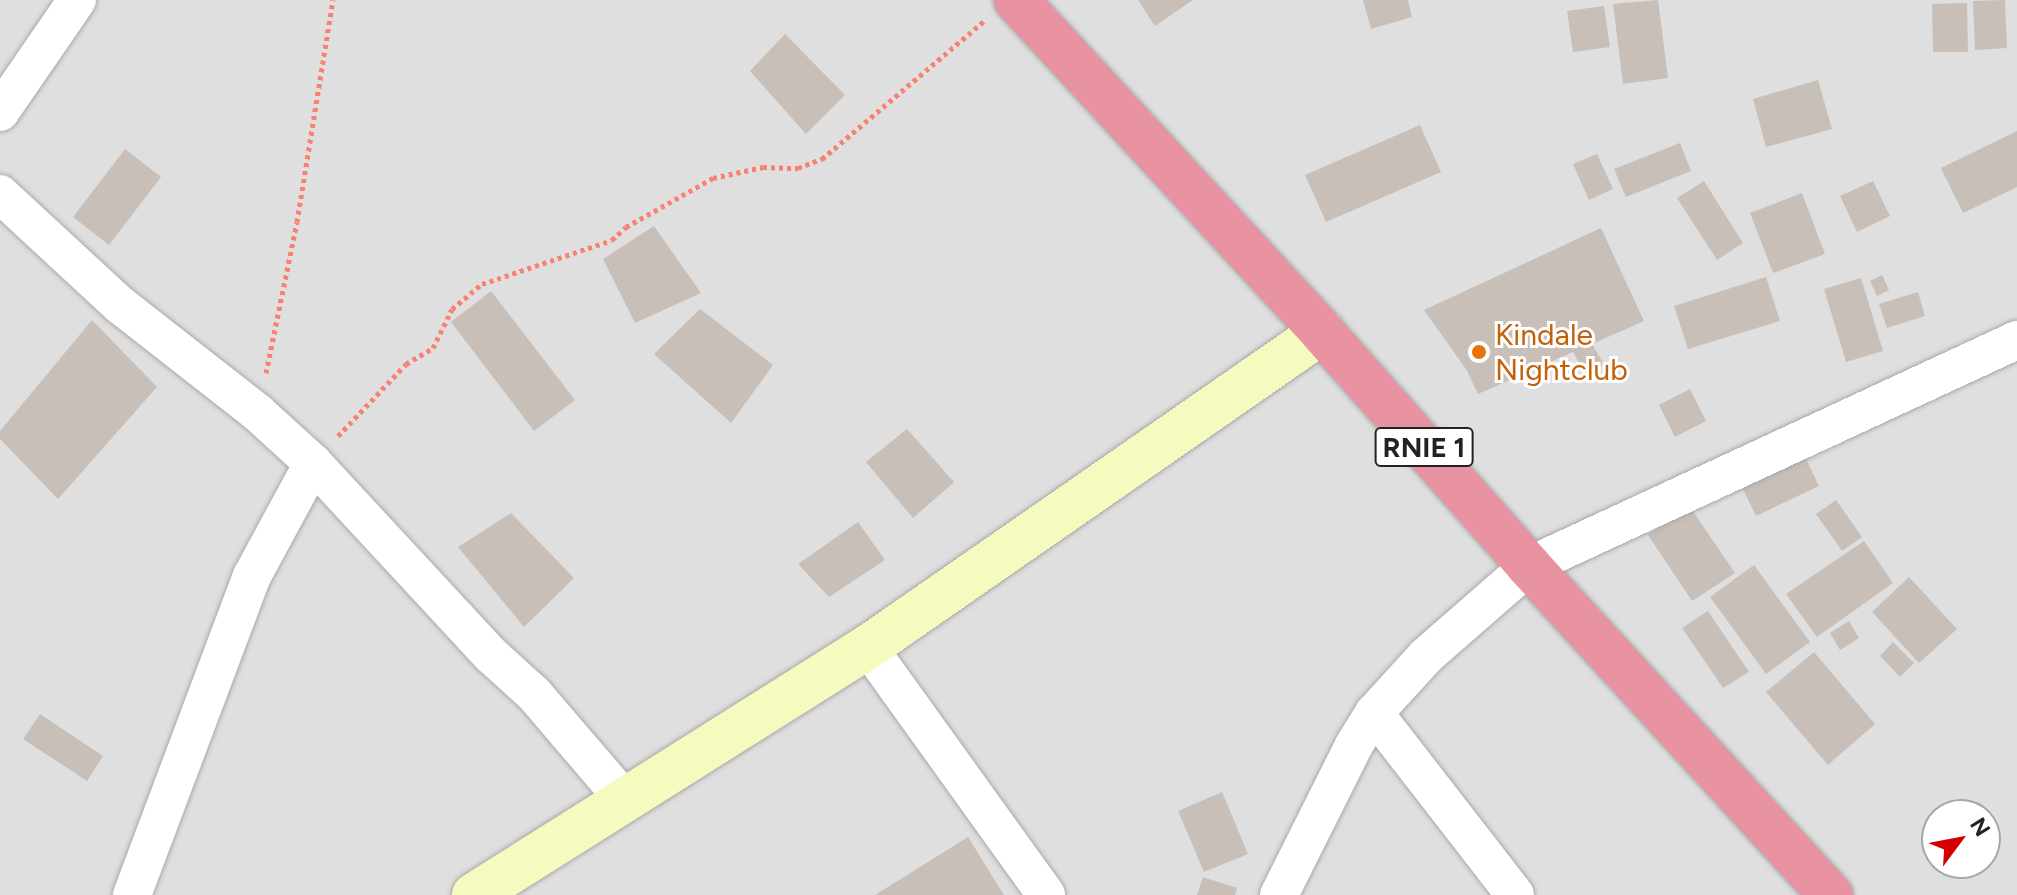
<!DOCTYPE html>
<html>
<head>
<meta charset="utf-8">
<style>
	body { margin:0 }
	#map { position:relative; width:2017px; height:895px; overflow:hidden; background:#f2efe9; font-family:Figtree,sans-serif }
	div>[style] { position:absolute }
	.residential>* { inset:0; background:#e0dfdf }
	.building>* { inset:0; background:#c7bfb8 }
	.path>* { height:5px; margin-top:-2.5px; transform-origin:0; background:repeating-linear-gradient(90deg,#fa8072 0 4px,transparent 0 8px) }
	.roads { filter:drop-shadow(0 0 2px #a9a9a9) drop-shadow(0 0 2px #a9a9a9) }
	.street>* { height:38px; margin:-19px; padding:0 19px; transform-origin:19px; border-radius:19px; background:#fff }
	.secondary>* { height:44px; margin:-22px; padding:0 22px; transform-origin:22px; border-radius:22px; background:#f7fabf }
	.highway>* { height:44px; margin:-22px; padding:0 22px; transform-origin:22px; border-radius:22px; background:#e892a2 }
	.dots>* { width:22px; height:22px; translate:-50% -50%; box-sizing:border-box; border:4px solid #fff; border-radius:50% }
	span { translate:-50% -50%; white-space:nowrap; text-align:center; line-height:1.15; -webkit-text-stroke:6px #fff; paint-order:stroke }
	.shield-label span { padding:2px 6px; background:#fff; border:2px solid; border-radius:6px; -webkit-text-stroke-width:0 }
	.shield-label { font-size:28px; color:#222; font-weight:700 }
	.food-label { font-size:30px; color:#c56008 }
	.left { translate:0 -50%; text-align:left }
	.north { position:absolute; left:1921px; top:799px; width:80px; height:80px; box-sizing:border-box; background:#fff; border:2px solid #a7a7a7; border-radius:50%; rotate:58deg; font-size:22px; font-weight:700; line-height:32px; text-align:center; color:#222 }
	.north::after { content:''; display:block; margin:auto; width:28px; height:36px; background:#d40000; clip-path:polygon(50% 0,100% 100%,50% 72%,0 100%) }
</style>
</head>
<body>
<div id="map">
	<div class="residential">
		<div style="clip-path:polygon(evenodd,0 0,2017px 0,2017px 895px,0 895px,0 0,1937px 815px,1985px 815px,1985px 863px,1937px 863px,1937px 815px)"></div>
	</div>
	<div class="building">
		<div style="clip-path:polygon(1138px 0,1193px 0,1155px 26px)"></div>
		<div style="clip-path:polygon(1363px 0,1408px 0,1412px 17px,1371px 29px)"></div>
		<div style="clip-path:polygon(1658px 0,1668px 78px,1623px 84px,1613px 4px)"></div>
		<div style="clip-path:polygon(2005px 0,2007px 48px,1975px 50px,1973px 1px)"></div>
		<div style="clip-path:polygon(1967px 3px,1968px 52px,1933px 52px,1932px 4px)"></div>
		<div style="clip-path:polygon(1604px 6px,1610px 47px,1573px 52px,1567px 11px)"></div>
		<div style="clip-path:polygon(785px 34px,845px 95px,806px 134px,750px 71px)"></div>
		<div style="clip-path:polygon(1818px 80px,1832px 129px,1766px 147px,1753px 99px)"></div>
		<div style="clip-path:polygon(1420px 125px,1441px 172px,1326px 222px,1305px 175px)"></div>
		<div style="clip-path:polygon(2017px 131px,2017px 187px,1963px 213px,1941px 168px)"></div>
		<div style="clip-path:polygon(1680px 143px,1691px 171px,1626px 197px,1614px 169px)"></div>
		<div style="clip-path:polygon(125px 149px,161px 177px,109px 245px,73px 217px)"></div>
		<div style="clip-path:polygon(1597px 154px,1613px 189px,1589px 200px,1573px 164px)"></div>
		<div style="clip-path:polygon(1704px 181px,1743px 243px,1717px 260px,1677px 198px)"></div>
		<div style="clip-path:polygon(1873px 181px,1890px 216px,1857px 232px,1840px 196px)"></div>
		<div style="clip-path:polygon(1802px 193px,1825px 254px,1773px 273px,1750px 213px)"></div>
		<div style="clip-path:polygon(654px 226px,701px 293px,635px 323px,603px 259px)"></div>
		<div style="clip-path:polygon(1601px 228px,1644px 321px,1592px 344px,1604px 364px,1586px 375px,1573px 352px,1478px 394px,1466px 369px,1424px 310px)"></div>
		<div style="clip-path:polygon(1882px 275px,1889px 290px,1877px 296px,1870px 281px)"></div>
		<div style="clip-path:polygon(1766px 277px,1780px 321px,1688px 349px,1674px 306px)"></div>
		<div style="clip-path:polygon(1861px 278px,1883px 351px,1846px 362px,1824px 289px)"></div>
		<div style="clip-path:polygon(491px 291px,575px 400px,534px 431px,451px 322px)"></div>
		<div style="clip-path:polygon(1918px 292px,1925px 316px,1887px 328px,1879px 304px)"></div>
		<div style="clip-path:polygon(700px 309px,773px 365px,731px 423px,654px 354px)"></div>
		<div style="clip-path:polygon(92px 320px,157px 387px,58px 499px,0 439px,0 431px)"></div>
		<div style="clip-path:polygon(1690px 389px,1706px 421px,1675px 437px,1659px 405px)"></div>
		<div style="clip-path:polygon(907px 429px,954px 482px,913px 518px,866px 462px)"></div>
		<div style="clip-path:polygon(1803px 453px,1819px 486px,1756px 516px,1740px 483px)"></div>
		<div style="clip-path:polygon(1836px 500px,1862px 537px,1842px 551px,1816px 514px)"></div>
		<div style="clip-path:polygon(1690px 507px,1735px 573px,1692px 601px,1648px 535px)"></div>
		<div style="clip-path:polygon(511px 513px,574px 578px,524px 627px,458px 547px)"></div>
		<div style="clip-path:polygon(858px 522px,885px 560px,829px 597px,798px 564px)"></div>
		<div style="clip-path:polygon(1864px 541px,1893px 583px,1817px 637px,1786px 594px)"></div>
		<div style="clip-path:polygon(1754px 565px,1810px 642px,1766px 674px,1710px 597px)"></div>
		<div style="clip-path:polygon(1909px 577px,1957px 629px,1919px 663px,1872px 612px)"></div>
		<div style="clip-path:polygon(1708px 611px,1749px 672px,1723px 688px,1682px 628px)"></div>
		<div style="clip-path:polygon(1849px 621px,1859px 638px,1840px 650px,1830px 633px)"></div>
		<div style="clip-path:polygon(1893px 642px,1914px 663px,1900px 677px,1880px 656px)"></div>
		<div style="clip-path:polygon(1814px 652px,1875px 724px,1828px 765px,1766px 692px)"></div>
		<div style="clip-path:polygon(40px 714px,103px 756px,87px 781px,23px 739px)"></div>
		<div style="clip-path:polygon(1222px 792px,1248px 854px,1204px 872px,1178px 811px)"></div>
		<div style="clip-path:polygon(968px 837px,1004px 895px,875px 895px)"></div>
		<div style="clip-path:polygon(1203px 877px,1237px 888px,1235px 895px,1197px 895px)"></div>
	</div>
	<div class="path">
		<div style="left:266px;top:373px;width:154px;rotate:-78.4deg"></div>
		<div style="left:297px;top:222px;width:225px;rotate:-80.8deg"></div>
		<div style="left:338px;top:436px;width:99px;rotate:-46.6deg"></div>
		<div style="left:406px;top:364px;width:31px;rotate:-31deg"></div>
		<div style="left:433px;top:348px;width:43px;rotate:-64deg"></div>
		<div style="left:452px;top:309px;width:39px;rotate:-40deg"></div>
		<div style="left:482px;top:284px;width:137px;rotate:-18.7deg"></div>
		<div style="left:612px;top:240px;width:19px;rotate:-43deg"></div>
		<div style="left:626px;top:227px;width:100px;rotate:-29.4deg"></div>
		<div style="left:713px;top:178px;width:51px;rotate:-12.4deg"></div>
		<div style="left:763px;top:167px;width:35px;rotate:2deg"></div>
		<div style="left:798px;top:168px;width:26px;rotate:-21deg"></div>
		<div style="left:822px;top:159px;width:213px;rotate:-40.4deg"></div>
	</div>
	<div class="roads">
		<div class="street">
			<div style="left:0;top:112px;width:136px;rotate:-55.5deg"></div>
			<div style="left:0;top:194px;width:163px;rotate:42.8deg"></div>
			<div style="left:120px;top:305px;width:175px;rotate:38deg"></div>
			<div style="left:258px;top:413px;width:74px;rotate:42.3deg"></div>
			<div style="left:313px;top:463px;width:262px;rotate:47.2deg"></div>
			<div style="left:491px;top:655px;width:58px;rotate:42.2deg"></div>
			<div style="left:534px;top:694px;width:140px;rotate:49.4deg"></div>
			<div style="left:868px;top:647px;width:305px;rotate:54.3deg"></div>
			<div style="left:1374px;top:713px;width:230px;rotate:52.2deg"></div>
			<div style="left:132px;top:895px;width:341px;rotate:-69.4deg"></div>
			<div style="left:252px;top:576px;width:128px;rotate:-61.6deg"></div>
			<div style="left:1279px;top:895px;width:168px;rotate:-63.4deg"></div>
			<div style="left:1354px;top:745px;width:38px;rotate:-58deg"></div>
			<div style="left:1374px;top:713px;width:77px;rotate:-47.6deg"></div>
			<div style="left:1426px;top:656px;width:137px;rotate:-41.1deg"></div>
			<div style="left:1529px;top:566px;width:538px;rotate:-24.85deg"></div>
		</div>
		<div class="secondary">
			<div style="left:474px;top:895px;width:466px;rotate:-32.2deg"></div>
			<div style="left:868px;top:647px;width:553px;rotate:-34.75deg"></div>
		</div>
		<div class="highway">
			<div style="left:1016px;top:0;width:452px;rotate:47.3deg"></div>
			<div style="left:1322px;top:332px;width:312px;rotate:48.5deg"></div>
			<div style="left:1529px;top:566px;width:447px;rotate:47.5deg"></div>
		</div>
	</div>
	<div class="dots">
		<div style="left:1479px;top:352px;background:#e8710a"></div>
	</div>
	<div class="shield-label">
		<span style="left:1424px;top:447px">RNIE 1</span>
	</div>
	<div class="food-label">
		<span class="left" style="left:1495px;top:352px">Kindale<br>Nightclub</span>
	</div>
	<div class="north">N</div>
</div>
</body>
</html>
